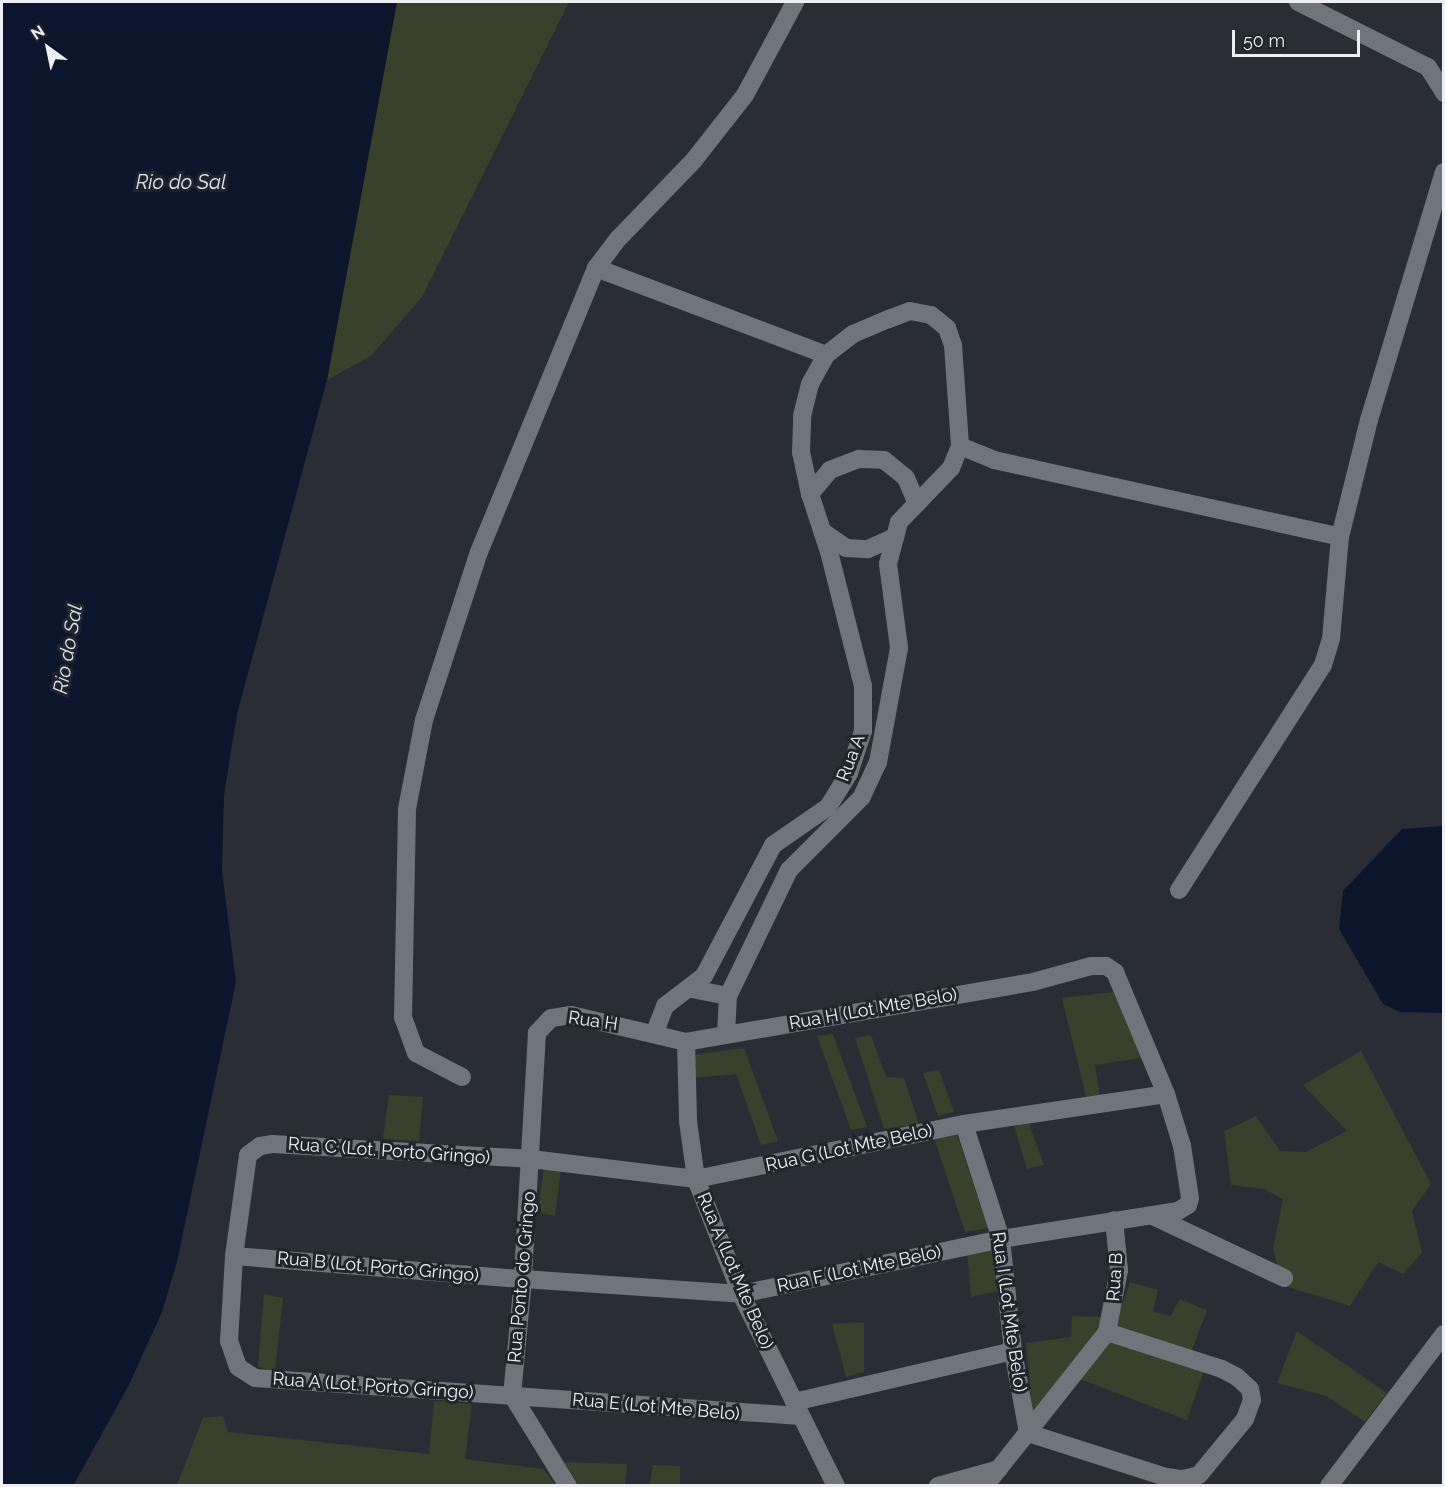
<!DOCTYPE html>
<html>
<head>
<meta charset="utf-8">
<style>
	body { margin:0 }
	#map { position:relative; width:1445px; height:1487px; overflow:hidden; background:#2a2d35; font-family:Raleway,sans-serif }
	div>[style] { position:absolute }
	.green>* { inset:0; background:#39402b }
	.water>* { inset:0; background:#0b162c }
	.minor>* { height:18px; margin:-9px; padding:0 9px; transform-origin:9px; border-radius:9px; background:#70747d }
	span { translate:-50% -50%; white-space:nowrap; text-align:center; line-height:1.15; -webkit-text-stroke:6px #20242b; paint-order:stroke }
	.street-label { font-size:18px; color:#edeff4 }
	.water-label { font-size:20px; color:#dae5f9; font-style:italic }
	.frame { position:absolute; inset:0; border:3px solid #edeff4; pointer-events:none }
	.north { position:absolute; left:18px; top:18px; width:60px; height:60px; -webkit-text-stroke:4px #20242b; paint-order:stroke; rotate:327deg; font-size:16px; font-weight:700; line-height:24px; text-align:center; color:#edeff4 }
	.north::after { content:''; display:block; margin:auto; width:21px; height:27px; background:#edeff4; clip-path:polygon(50% 0,100% 100%,50% 72%,0 100%) }
	.scale { position:absolute; left:1232px; top:30px; width:128px; height:27px; box-sizing:border-box; border:3px solid #edeff4; border-top:0; padding-left:8px; font-size:18px; line-height:21px; white-space:nowrap; color:#edeff4; -webkit-text-stroke:4px #20242b; paint-order:stroke }
</style>
</head>
<body>
<div id="map">
	<div class="green">
		<div style="clip-path:polygon(397px 2px,569px 2px,422px 297px,371px 356px,327px 380px)"></div>
		<div style="clip-path:polygon(1113px 992px,1129px 996px,1147px 1057px,1095px 1065px,1100px 1097px,1087px 1101px,1062px 998px)"></div>
		<div style="clip-path:polygon(833px 1034px,867px 1127px,851px 1130px,817px 1036px)"></div>
		<div style="clip-path:polygon(871px 1035px,886px 1077px,904px 1078px,919px 1124px,884px 1129px,855px 1038px)"></div>
		<div style="clip-path:polygon(744px 1048px,778px 1141px,761px 1145px,736px 1074px,691px 1078px,692px 1055px)"></div>
		<div style="clip-path:polygon(1361px 1051px,1431px 1184px,1412px 1211px,1422px 1253px,1403px 1274px,1378px 1262px,1350px 1306px,1282px 1285px,1273px 1249px,1283px 1199px,1264px 1189px,1231px 1185px,1224px 1131px,1256px 1116px,1280px 1151px,1306px 1152px,1347px 1131px,1303px 1085px)"></div>
		<div style="clip-path:polygon(939px 1070px,954px 1112px,938px 1116px,923px 1073px)"></div>
		<div style="clip-path:polygon(389px 1095px,423px 1097px,419px 1141px,383px 1139px)"></div>
		<div style="clip-path:polygon(1029px 1124px,1044px 1165px,1027px 1169px,1014px 1126px)"></div>
		<div style="clip-path:polygon(957px 1135px,988px 1228px,965px 1232px,934px 1138px)"></div>
		<div style="clip-path:polygon(544px 1167px,561px 1169px,555px 1216px,538px 1212px)"></div>
		<div style="clip-path:polygon(996px 1245px,998px 1291px,971px 1297px,967px 1251px)"></div>
		<div style="clip-path:polygon(1130px 1282px,1158px 1290px,1153px 1311px,1170px 1316px,1180px 1299px,1207px 1310px,1192px 1350px,1114px 1329px)"></div>
		<div style="clip-path:polygon(264px 1294px,283px 1298px,275px 1371px,258px 1367px)"></div>
		<div style="clip-path:polygon(1072px 1316px,1106px 1317px,1033px 1417px,1026px 1343px,1071px 1337px)"></div>
		<div style="clip-path:polygon(864px 1322px,864px 1372px,846px 1377px,832px 1324px)"></div>
		<div style="clip-path:polygon(1297px 1331px,1387px 1393px,1365px 1422px,1326px 1396px,1277px 1383px)"></div>
		<div style="clip-path:polygon(1107px 1340px,1204px 1370px,1187px 1420px,1080px 1379px)"></div>
		<div style="clip-path:polygon(434px 1401px,472px 1404px,465px 1459px,543px 1469px,556px 1485px,177px 1485px,203px 1418px,223px 1416px,228px 1432px,429px 1454px)"></div>
		<div style="clip-path:polygon(564px 1462px,627px 1464px,625px 1485px,579px 1485px)"></div>
		<div style="clip-path:polygon(653px 1465px,680px 1466px,680px 1485px,650px 1485px)"></div>
	</div>
	<div class="water">
		<div style="clip-path:polygon(2px 2px,397px 2px,327px 380px,237px 714px,224px 795px,222px 871px,236px 982px,177px 1262px,162px 1312px,129px 1385px,73px 1486px,2px 1485px)"></div>
		<div style="clip-path:polygon(1442px 826px,1443px 1013px,1400px 1012px,1383px 1004px,1339px 929px,1343px 891px,1402px 829px)"></div>
	</div>
	<div class="minor">
		<div style="left:1298px;top:2px;width:145px;rotate:26.6deg"></div>
		<div style="left:1428px;top:67px;width:31px;rotate:58deg"></div>
		<div style="left:596px;top:268px;width:246px;rotate:20.7deg"></div>
		<div style="left:960px;top:446px;width:37px;rotate:22deg"></div>
		<div style="left:994px;top:460px;width:354px;rotate:12.5deg"></div>
		<div style="left:810px;top:494px;width:31px;rotate:-50deg"></div>
		<div style="left:830px;top:470px;width:31px;rotate:-21deg"></div>
		<div style="left:859px;top:459px;width:25px;rotate:2deg"></div>
		<div style="left:884px;top:460px;width:28px;rotate:39deg"></div>
		<div style="left:906px;top:478px;width:28px;rotate:67deg"></div>
		<div style="left:822px;top:531px;width:29px;rotate:35deg"></div>
		<div style="left:846px;top:548px;width:22px;rotate:3deg"></div>
		<div style="left:868px;top:549px;width:30px;rotate:-24deg"></div>
		<div style="left:1179px;top:890px;width:267px;rotate:-57.4deg"></div>
		<div style="left:1323px;top:665px;width:27px;rotate:-73deg"></div>
		<div style="left:1331px;top:639px;width:102px;rotate:-85deg"></div>
		<div style="left:1340px;top:537px;width:121px;rotate:-76.1deg"></div>
		<div style="left:1369px;top:420px;width:259px;rotate:-73.2deg"></div>
		<div style="left:692px;top:989px;width:37px;rotate:11deg"></div>
		<div style="left:655px;top:1032px;width:28px;rotate:-69deg"></div>
		<div style="left:665px;top:1006px;width:49px;rotate:-37.6deg"></div>
		<div style="left:704px;top:976px;width:148px;rotate:-62.2deg"></div>
		<div style="left:773px;top:845px;width:67px;rotate:-34.6deg"></div>
		<div style="left:828px;top:807px;width:40px;rotate:-58deg"></div>
		<div style="left:849px;top:773px;width:44px;rotate:-71.6deg"></div>
		<div style="left:863px;top:731px;width:45px;rotate:-90deg"></div>
		<div style="left:863px;top:686px;width:138px;rotate:-104.2deg"></div>
		<div style="left:829px;top:552px;width:61px;rotate:-108.1deg"></div>
		<div style="left:810px;top:494px;width:43px;rotate:-102.1deg"></div>
		<div style="left:801px;top:452px;width:36px;rotate:-88deg"></div>
		<div style="left:802px;top:416px;width:33px;rotate:-76deg"></div>
		<div style="left:810px;top:384px;width:33px;rotate:-61deg"></div>
		<div style="left:826px;top:355px;width:34px;rotate:-38deg"></div>
		<div style="left:853px;top:334px;width:39px;rotate:-23deg"></div>
		<div style="left:889px;top:319px;width:22px;rotate:-21deg"></div>
		<div style="left:910px;top:311px;width:21px;rotate:11deg"></div>
		<div style="left:931px;top:315px;width:21px;rotate:39deg"></div>
		<div style="left:947px;top:328px;width:18px;rotate:71deg"></div>
		<div style="left:953px;top:345px;width:101px;rotate:86deg"></div>
		<div style="left:960px;top:446px;width:24px;rotate:112deg"></div>
		<div style="left:951px;top:468px;width:75px;rotate:133.9deg"></div>
		<div style="left:899px;top:522px;width:43px;rotate:104.7deg"></div>
		<div style="left:888px;top:564px;width:85px;rotate:82.5deg"></div>
		<div style="left:899px;top:648px;width:116px;rotate:100.4deg"></div>
		<div style="left:878px;top:762px;width:38px;rotate:115deg"></div>
		<div style="left:862px;top:797px;width:103px;rotate:135deg"></div>
		<div style="left:789px;top:870px;width:140px;rotate:115.8deg"></div>
		<div style="left:728px;top:996px;width:38px;rotate:93deg"></div>
		<div style="left:686px;top:1042px;width:79px;rotate:88.5deg"></div>
		<div style="left:688px;top:1121px;width:59px;rotate:82.1deg"></div>
		<div style="left:696px;top:1179px;width:123px;rotate:68.6deg"></div>
		<div style="left:741px;top:1294px;width:214px;rotate:63.7deg"></div>
		<div style="left:462px;top:1077px;width:52px;rotate:-152.4deg"></div>
		<div style="left:416px;top:1053px;width:37px;rotate:-110deg"></div>
		<div style="left:403px;top:1018px;width:209px;rotate:-88.9deg"></div>
		<div style="left:407px;top:809px;width:91px;rotate:-79.2deg"></div>
		<div style="left:424px;top:720px;width:177px;rotate:-71.9deg"></div>
		<div style="left:479px;top:552px;width:307px;rotate:-67.6deg"></div>
		<div style="left:596px;top:268px;width:38px;rotate:-53deg"></div>
		<div style="left:619px;top:238px;width:108px;rotate:-46.1deg"></div>
		<div style="left:694px;top:160px;width:83px;rotate:-51.9deg"></div>
		<div style="left:745px;top:95px;width:106px;rotate:-61.7deg"></div>
		<div style="left:964px;top:1124px;width:121px;rotate:72.2deg"></div>
		<div style="left:1001px;top:1239px;width:113px;rotate:83.9deg"></div>
		<div style="left:1013px;top:1351px;width:83px;rotate:79.6deg"></div>
		<div style="left:1028px;top:1433px;width:145px;rotate:17.7deg"></div>
		<div style="left:1166px;top:1477px;width:17px;rotate:7deg"></div>
		<div style="left:1183px;top:1479px;width:16px;rotate:-14deg"></div>
		<div style="left:1199px;top:1475px;width:72px;rotate:-50.6deg"></div>
		<div style="left:1245px;top:1419px;width:20px;rotate:-70deg"></div>
		<div style="left:1252px;top:1400px;width:11px;rotate:-100deg"></div>
		<div style="left:1250px;top:1389px;width:18px;rotate:-137deg"></div>
		<div style="left:1237px;top:1377px;width:17px;rotate:-152deg"></div>
		<div style="left:1222px;top:1369px;width:121px;rotate:-162.2deg"></div>
		<div style="left:1153px;top:1216px;width:145px;rotate:25.3deg"></div>
		<div style="left:234px;top:1256px;width:290px;rotate:4.6deg"></div>
		<div style="left:523px;top:1279px;width:219px;rotate:3.9deg"></div>
		<div style="left:741px;top:1294px;width:266px;rotate:-11.9deg"></div>
		<div style="left:1001px;top:1239px;width:179px;rotate:-9deg"></div>
		<div style="left:1178px;top:1211px;width:12px;rotate:-31deg"></div>
		<div style="left:1188px;top:1205px;width:7px;rotate:-74deg"></div>
		<div style="left:1190px;top:1198px;width:53px;rotate:-98.7deg"></div>
		<div style="left:1182px;top:1146px;width:54px;rotate:-107.1deg"></div>
		<div style="left:1166px;top:1094px;width:132px;rotate:-112.7deg"></div>
		<div style="left:1115px;top:972px;width:11px;rotate:-146deg"></div>
		<div style="left:1106px;top:966px;width:15px;rotate:180deg"></div>
		<div style="left:1091px;top:966px;width:60px;rotate:164.6deg"></div>
		<div style="left:1033px;top:982px;width:352px;rotate:170.2deg"></div>
		<div style="left:686px;top:1042px;width:118px;rotate:-166.8deg"></div>
		<div style="left:571px;top:1015px;width:20px;rotate:171deg"></div>
		<div style="left:551px;top:1018px;width:21px;rotate:133deg"></div>
		<div style="left:537px;top:1033px;width:246px;rotate:93.3deg"></div>
		<div style="left:523px;top:1279px;width:117px;rotate:95.4deg"></div>
		<div style="left:512px;top:1395px;width:107px;rotate:58.4deg"></div>
		<div style="left:794px;top:1402px;width:225px;rotate:-13.1deg"></div>
		<div style="left:800px;top:1416px;width:546px;rotate:-176.01deg"></div>
		<div style="left:255px;top:1378px;width:20px;rotate:-147deg"></div>
		<div style="left:238px;top:1367px;width:28px;rotate:-109deg"></div>
		<div style="left:229px;top:1341px;width:85px;rotate:-86.6deg"></div>
		<div style="left:234px;top:1256px;width:102px;rotate:-82.1deg"></div>
		<div style="left:248px;top:1155px;width:15px;rotate:-37deg"></div>
		<div style="left:260px;top:1146px;width:12px;rotate:-9deg"></div>
		<div style="left:272px;top:1144px;width:259px;rotate:3.3deg"></div>
		<div style="left:531px;top:1159px;width:166px;rotate:6.9deg"></div>
		<div style="left:696px;top:1179px;width:274px;rotate:-11.6deg"></div>
		<div style="left:964px;top:1124px;width:204px;rotate:-8.4deg"></div>
		<div style="left:938px;top:1486px;width:63px;rotate:-15.6deg"></div>
		<div style="left:985px;top:1486px;width:196px;rotate:-51.6deg"></div>
		<div style="left:1107px;top:1332px;width:63px;rotate:-79deg"></div>
		<div style="left:1119px;top:1270px;width:50px;rotate:-95.7deg"></div>
		<div style="left:1329px;top:1486px;width:191px;rotate:-52.9deg"></div>
	</div>
	<div class="street-label">
		<span style="left:851px;top:758px;rotate:-69deg">Rua A</span>
		<span style="left:873px;top:1009px;rotate:-10deg">Rua H (Lot Mte Belo)</span>
		<span style="left:593px;top:1021px;rotate:8deg">Rua H</span>
		<span style="left:849px;top:1148px;rotate:-12deg">Rua G (Lot Mte Belo)</span>
		<span style="left:389px;top:1151px;rotate:4deg">Rua C (Lot. Porto Gringo)</span>
		<span style="left:378px;top:1267px;rotate:5deg">Rua B (Lot. Porto Gringo)</span>
		<span style="left:859px;top:1269px;rotate:-12deg">Rua F (Lot Mte Belo)</span>
		<span style="left:735px;top:1271px;rotate:67deg">Rua A (Lot Mte Belo)</span>
		<span style="left:522px;top:1277px;rotate:-85deg">Rua Ponto do Gringo</span>
		<span style="left:1115px;top:1277px;rotate:-86deg">Rua B</span>
		<span style="left:1009px;top:1312px;rotate:82deg">Rua I (Lot Mte Belo)</span>
		<span style="left:373px;top:1386px;rotate:4deg">Rua A (Lot. Porto Gringo)</span>
		<span style="left:656px;top:1407px;rotate:5deg">Rua E (Lot Mte Belo)</span>
	</div>
	<div class="water-label">
		<span style="left:181px;top:182px">Rio do Sal</span>
		<span style="left:68px;top:649px;rotate:-80deg">Rio do Sal</span>
	</div>
	<div class="frame"></div>
	<div class="north">N</div>
	<div class="scale">50 m</div>
</div>
</body>
</html>
